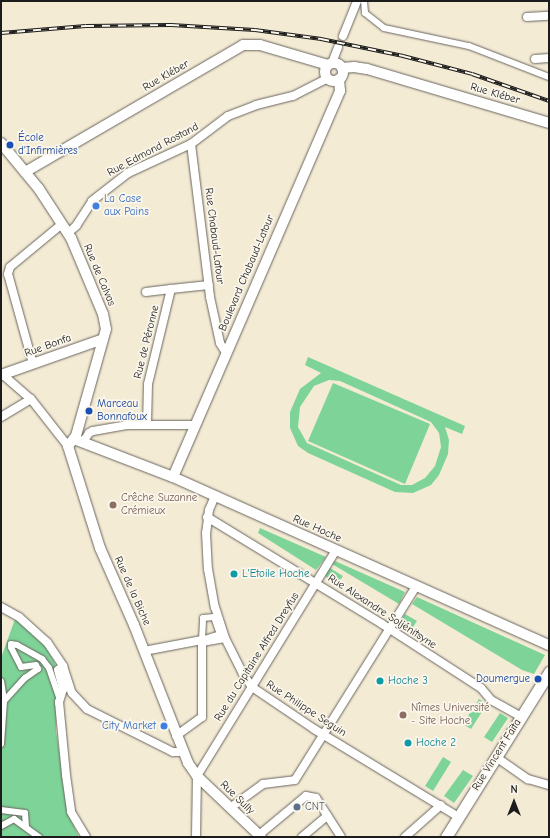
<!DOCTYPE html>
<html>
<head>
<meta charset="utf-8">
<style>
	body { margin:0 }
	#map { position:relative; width:550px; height:838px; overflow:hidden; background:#f4ebd5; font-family:"Comic Neue",sans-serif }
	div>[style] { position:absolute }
	.green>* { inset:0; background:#7ed498 }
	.minor-tunnel>* { height:8px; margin-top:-4px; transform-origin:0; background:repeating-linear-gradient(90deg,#c9c2b0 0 8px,transparent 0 12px) }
	.roads { filter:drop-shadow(0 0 1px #68645d) drop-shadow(0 0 1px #68645d) }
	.pedestrian>* { height:6px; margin:-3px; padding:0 3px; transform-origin:3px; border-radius:3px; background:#fff }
	.minor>* { height:8px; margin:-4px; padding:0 4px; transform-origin:4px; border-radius:4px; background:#fff }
	.tertiary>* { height:10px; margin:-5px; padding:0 5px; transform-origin:5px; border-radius:5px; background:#fff }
	.tertiary>.ring { margin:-5px; padding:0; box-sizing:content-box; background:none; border:10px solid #fff; border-radius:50% }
	.secondary>* { height:11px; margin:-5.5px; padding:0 5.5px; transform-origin:5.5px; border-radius:5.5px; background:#fff }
	.rail>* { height:4px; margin-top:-2px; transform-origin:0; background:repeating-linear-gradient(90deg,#fbf7ec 0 8px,#1c1c1c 0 16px); box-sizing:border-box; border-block:1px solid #1c1c1c }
	.dots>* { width:11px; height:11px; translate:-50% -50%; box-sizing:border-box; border:2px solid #fbf7ec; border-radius:50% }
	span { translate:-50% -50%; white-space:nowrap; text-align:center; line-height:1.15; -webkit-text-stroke:3.5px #fbf7ec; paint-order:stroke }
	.street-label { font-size:11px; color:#1c1c1c }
	.transit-label { font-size:11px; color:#164399 }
	.left { translate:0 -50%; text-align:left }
	.right { translate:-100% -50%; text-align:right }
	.shop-label { font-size:11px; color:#366cbe }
	.education-label { font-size:11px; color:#785e54 }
	.culture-label { font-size:11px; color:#0d838f }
	.service-label { font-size:11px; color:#4e5e75 }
	.frame { position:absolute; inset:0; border:2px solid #1c1c1c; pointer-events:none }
	.north { position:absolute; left:494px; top:782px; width:40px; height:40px; -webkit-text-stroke:3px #fbf7ec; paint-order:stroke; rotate:0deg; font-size:11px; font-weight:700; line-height:16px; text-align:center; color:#1c1c1c }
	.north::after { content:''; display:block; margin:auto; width:14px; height:18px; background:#1c1c1c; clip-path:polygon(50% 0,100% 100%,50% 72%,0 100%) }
</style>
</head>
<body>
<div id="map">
	<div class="green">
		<div style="clip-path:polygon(evenodd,308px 357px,465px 426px,462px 434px,445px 427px,449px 440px,448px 454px,439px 475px,431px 485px,413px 493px,395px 492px,308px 453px,298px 446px,290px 428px,290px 412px,300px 389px,321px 373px,305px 365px,308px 357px,329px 380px,340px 381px,431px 422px,439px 433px,441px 447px,435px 466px,425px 478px,412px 485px,401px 485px,307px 443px,298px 427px,300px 407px,314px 386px,329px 380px)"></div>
		<div style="clip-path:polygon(333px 383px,430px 424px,405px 484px,308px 441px)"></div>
		<div style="clip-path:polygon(260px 528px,326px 557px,316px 570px,258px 533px)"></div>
		<div style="clip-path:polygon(335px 561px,405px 592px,399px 604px,332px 564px)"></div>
		<div style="clip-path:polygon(330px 568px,343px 576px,337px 585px,325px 576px)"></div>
		<div style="clip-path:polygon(417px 597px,545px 655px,534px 674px,522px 670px,412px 604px)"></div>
		<div style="clip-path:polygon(405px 614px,417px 621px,411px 630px,400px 622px)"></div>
		<div style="clip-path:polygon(15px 619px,42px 641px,55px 663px,60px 690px,56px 692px,56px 731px,69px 816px,79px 837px,1px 837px,1px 658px)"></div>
		<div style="clip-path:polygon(479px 699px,487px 704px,471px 729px,463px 724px)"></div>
		<div style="clip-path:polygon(500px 713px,508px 718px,492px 742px,484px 737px)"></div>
		<div style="clip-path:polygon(443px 757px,451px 762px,433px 791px,425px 786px)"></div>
		<div style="clip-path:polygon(463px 770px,473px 776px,454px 803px,444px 796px)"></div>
	</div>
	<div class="minor-tunnel">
		<div style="left:338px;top:47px;width:12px;rotate:-66deg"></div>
	</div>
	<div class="roads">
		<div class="pedestrian">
			<div style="left:364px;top:1px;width:12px;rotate:85deg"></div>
			<div style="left:365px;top:13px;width:24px;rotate:38deg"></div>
			<div style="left:384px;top:28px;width:87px;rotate:12deg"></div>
			<div style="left:469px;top:46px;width:86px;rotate:21.2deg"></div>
			<div style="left:214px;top:617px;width:18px;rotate:71deg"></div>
			<div style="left:220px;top:634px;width:19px;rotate:162deg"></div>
			<div style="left:202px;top:640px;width:22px;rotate:-87deg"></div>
			<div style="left:203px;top:618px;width:11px;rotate:-5deg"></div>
			<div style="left:1px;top:681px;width:20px;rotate:81deg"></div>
			<div style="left:4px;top:701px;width:31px;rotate:-48deg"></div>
			<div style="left:25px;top:678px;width:16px;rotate:-35deg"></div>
			<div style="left:38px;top:669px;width:4px;rotate:-117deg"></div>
			<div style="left:36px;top:665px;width:15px;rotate:172deg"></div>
			<div style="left:21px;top:667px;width:22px;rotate:-117deg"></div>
			<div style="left:11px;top:647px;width:3px;rotate:-90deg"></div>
			<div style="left:11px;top:644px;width:6px;rotate:9deg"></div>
			<div style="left:17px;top:645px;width:29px;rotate:29deg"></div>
			<div style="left:42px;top:659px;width:11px;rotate:52deg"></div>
			<div style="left:49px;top:668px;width:31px;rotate:71deg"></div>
			<div style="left:1px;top:744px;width:43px;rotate:-86deg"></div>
			<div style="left:1px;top:810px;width:24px;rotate:7deg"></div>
			<div style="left:25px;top:813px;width:14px;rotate:86deg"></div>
			<div style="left:1px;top:826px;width:15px;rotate:-28deg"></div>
			<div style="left:14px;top:819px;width:31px;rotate:36deg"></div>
		</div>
		<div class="minor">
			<div style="left:527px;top:17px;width:22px;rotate:-3deg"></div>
			<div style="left:343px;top:36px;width:38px;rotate:-68deg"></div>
			<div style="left:535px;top:59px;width:14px;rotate:-4deg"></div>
			<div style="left:332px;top:63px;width:17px;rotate:-69deg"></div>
			<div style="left:191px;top:144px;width:154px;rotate:82.9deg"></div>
			<div style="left:210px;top:297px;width:47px;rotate:77.7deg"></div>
			<div style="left:220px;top:343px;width:12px;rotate:59deg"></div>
			<div style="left:68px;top:233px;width:11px;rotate:-41deg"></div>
			<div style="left:76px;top:226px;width:30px;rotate:-57deg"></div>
			<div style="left:92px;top:201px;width:46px;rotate:-37.9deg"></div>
			<div style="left:128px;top:173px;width:69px;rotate:-24.7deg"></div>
			<div style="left:191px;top:144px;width:46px;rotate:-37.1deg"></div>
			<div style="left:228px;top:116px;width:30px;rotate:-21deg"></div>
			<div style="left:256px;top:105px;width:38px;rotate:-14deg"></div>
			<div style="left:293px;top:96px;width:39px;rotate:-27deg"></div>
			<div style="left:146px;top:292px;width:25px;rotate:-7deg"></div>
			<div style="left:33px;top:364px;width:93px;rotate:-105.5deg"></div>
			<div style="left:8px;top:274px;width:7px;rotate:-74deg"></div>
			<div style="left:10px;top:267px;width:67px;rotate:-39.6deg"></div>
			<div style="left:2px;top:374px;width:38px;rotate:41deg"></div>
			<div style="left:31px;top:399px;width:60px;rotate:51.8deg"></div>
			<div style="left:1px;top:417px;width:35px;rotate:-31deg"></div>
			<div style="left:147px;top:425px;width:41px;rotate:-88.6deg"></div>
			<div style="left:148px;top:384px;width:98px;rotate:-76.4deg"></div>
			<div style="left:171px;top:289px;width:38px;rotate:-6deg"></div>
			<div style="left:83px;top:442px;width:11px;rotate:-56deg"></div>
			<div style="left:89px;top:433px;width:4px;rotate:-27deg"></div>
			<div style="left:93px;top:431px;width:34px;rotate:-10deg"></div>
			<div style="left:126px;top:425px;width:69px"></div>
			<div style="left:215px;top:496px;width:15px;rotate:113deg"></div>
			<div style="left:209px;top:510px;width:23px;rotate:97deg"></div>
			<div style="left:206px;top:533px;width:36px;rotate:87deg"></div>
			<div style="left:208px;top:569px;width:39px;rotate:80deg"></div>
			<div style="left:215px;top:607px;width:33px;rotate:72deg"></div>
			<div style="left:225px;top:638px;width:40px;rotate:63.4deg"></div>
			<div style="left:243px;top:674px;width:16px;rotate:55deg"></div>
			<div style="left:252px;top:687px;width:75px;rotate:34.1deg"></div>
			<div style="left:314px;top:729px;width:170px;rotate:31.3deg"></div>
			<div style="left:207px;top:517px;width:205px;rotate:31.4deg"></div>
			<div style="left:382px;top:624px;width:118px;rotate:32.9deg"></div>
			<div style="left:481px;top:688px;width:16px;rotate:50deg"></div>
			<div style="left:491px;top:700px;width:35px;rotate:29deg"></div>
			<div style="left:1px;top:607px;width:21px;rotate:29deg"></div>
			<div style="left:19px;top:617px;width:38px;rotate:42deg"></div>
			<div style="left:47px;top:642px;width:29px;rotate:56deg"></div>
			<div style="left:63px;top:666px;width:28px;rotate:72deg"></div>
			<div style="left:72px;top:693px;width:22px;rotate:47deg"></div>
			<div style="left:87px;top:709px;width:96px;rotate:26.6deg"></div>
			<div style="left:173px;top:752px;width:9px"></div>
			<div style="left:202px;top:642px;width:23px;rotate:-10deg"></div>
			<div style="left:144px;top:651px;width:59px;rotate:-10.7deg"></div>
			<div style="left:202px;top:640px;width:77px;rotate:90deg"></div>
			<div style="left:202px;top:717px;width:32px;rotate:144deg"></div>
			<div style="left:63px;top:666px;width:6px;rotate:141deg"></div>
			<div style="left:58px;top:670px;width:20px;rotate:75deg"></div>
			<div style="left:63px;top:689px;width:14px;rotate:107deg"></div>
			<div style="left:59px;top:702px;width:73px;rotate:84.5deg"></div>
			<div style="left:66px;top:775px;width:37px;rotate:82deg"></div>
			<div style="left:71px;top:812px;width:29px;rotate:59deg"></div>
			<div style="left:496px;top:757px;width:39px;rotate:35deg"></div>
			<div style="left:528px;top:779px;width:22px;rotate:16deg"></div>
			<div style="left:230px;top:808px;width:41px;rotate:-36deg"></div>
			<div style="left:263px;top:784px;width:32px;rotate:-7deg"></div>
			<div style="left:295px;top:780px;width:229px;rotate:-58deg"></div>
			<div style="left:259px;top:835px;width:61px;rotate:-39.7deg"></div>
			<div style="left:306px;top:796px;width:10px;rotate:11deg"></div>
			<div style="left:316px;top:798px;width:46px;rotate:57.3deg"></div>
			<div style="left:196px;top:837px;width:61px;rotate:-89.1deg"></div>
			<div style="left:197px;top:776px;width:265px;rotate:-58.4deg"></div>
			<div style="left:302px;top:837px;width:33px;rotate:-40deg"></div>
			<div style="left:405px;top:837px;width:48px;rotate:-41.6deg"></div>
		</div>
		<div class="tertiary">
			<div class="ring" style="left:325px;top:63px;width:8px;height:8px"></div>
			<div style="left:342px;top:68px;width:12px;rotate:-5deg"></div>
			<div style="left:354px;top:67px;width:13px;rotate:9deg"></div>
			<div style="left:367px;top:69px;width:190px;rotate:16.5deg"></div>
			<div style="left:1px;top:143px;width:60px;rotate:50.4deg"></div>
			<div style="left:39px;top:189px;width:59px;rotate:56.9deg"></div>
			<div style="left:71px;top:238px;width:82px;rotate:67.2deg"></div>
			<div style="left:103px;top:314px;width:15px;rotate:79deg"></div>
			<div style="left:106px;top:329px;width:111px;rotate:105.7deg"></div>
			<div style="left:76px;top:436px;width:13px;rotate:129deg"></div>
			<div style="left:68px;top:446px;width:107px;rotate:72.6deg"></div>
			<div style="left:100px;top:548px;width:84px;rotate:66.2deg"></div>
			<div style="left:134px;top:625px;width:148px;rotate:68.6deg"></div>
			<div style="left:188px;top:763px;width:16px;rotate:55deg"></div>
			<div style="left:197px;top:776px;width:88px;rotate:43.6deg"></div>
			<div style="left:25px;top:172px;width:252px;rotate:-30.2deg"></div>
			<div style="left:243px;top:45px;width:17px"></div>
			<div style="left:260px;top:45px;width:71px;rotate:16.4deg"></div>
			<div style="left:1px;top:375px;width:108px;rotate:-19.4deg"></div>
			<div style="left:74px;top:439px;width:106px;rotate:21deg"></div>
			<div style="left:173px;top:477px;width:412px;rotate:24.1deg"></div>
			<div style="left:173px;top:477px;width:421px;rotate:-66.6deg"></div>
			<div style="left:340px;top:91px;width:12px;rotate:-95deg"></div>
		</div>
		<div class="secondary">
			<div style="left:446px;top:837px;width:195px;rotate:-58deg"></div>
		</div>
	</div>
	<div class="rail">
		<div style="left:1px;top:33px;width:85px;rotate:-4.7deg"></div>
		<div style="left:86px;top:26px;width:85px;rotate:-0.7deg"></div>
		<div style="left:171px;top:25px;width:84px;rotate:3.4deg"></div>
		<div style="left:255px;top:30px;width:67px;rotate:7.8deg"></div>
		<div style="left:321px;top:39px;width:84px;rotate:11.7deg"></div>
		<div style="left:403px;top:56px;width:71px;rotate:14.6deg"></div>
		<div style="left:472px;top:74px;width:82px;rotate:19.3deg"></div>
	</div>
	<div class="dots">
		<div style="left:10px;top:145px;background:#1a4fb4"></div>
		<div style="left:96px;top:206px;background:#3f7fe0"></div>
		<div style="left:89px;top:411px;background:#1a4fb4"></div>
		<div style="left:113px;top:505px;background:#8d6e63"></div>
		<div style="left:234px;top:574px;background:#0f9aa8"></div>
		<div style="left:538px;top:679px;background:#1a4fb4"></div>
		<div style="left:380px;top:681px;background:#0f9aa8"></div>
		<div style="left:403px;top:715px;background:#8d6e63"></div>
		<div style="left:164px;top:726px;background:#3f7fe0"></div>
		<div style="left:408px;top:743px;background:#0f9aa8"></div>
		<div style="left:297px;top:807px;background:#5c6f8a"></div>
	</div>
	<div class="street-label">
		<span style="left:166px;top:76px;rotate:-30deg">Rue Kléber</span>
		<span style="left:495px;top:94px;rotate:16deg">Rue Kléber</span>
		<span style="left:153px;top:150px;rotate:-28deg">Rue Edmond Rostand</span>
		<span style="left:214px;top:236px;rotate:83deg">Rue Chabaud-Latour</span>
		<span style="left:247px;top:273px;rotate:-67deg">Boulevard Chabaud-Latour</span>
		<span style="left:99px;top:275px;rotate:67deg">Rue de Calvas</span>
		<span style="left:147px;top:342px;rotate:-76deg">Rue de Péronne</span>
		<span style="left:48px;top:346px;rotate:-20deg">Rue Bonfa</span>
		<span style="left:317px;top:529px;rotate:24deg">Rue Hoche</span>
		<span style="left:132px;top:591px;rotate:66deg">Rue de la Biche</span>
		<span style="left:382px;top:612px;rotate:33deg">Rue Alexandre Soljénitsyne</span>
		<span style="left:257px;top:657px;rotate:-58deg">Rue du Capitaine Alfred Dreyfus</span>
		<span style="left:306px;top:709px;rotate:33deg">Rue Philippe Seguin</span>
		<span style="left:497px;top:755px;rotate:-58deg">Rue Vincent Faïta</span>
		<span style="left:237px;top:798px;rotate:44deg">Rue Sully</span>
	</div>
	<div class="transit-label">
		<span class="left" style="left:18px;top:145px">École<br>d'Infirmières</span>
		<span class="left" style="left:97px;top:411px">Marceau<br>Bonnafoux</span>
		<span class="right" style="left:530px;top:679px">Doumergue</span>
	</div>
	<div class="shop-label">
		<span class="left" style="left:104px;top:206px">La Case<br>aux Pains</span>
		<span class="right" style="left:156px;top:726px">City Market</span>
	</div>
	<div class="education-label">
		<span class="left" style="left:121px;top:505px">Crêche Suzanne<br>Crémieux</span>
		<span class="left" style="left:411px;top:715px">Nîmes Université<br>- Site Hoche</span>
	</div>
	<div class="culture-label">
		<span class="left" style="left:242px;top:574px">L'Etoile Hoche</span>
		<span class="left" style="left:388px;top:681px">Hoche 3</span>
		<span class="left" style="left:416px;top:743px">Hoche 2</span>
	</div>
	<div class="service-label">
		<span class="left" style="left:305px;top:807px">CNT</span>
	</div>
	<div class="frame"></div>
	<div class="north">N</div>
</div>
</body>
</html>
